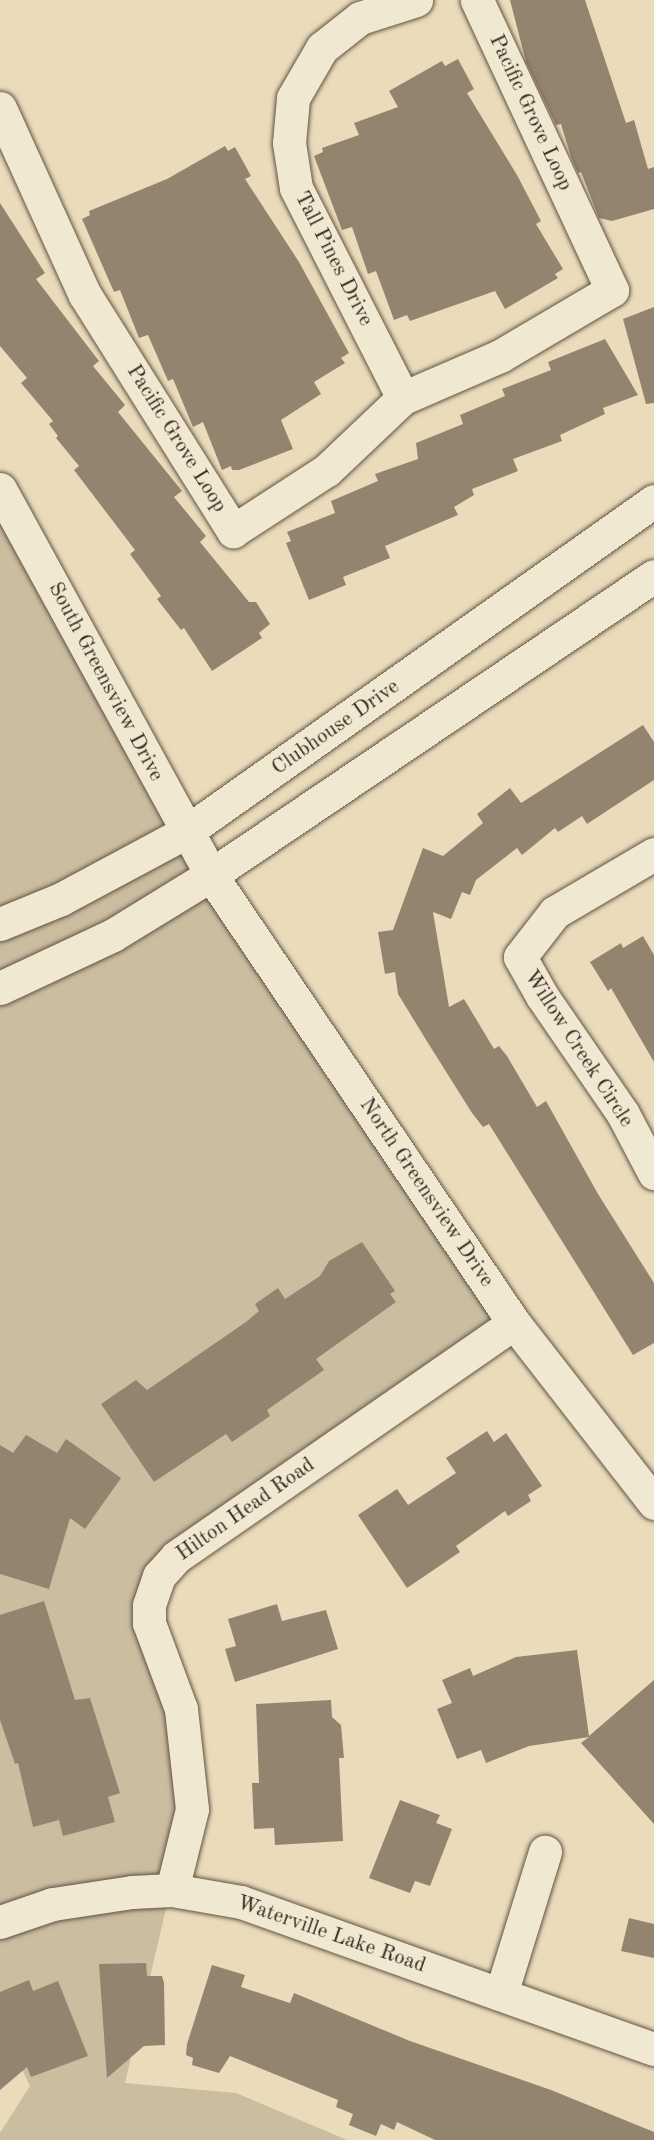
<!DOCTYPE html>
<html>
<head>
<meta charset="utf-8">
<style>
	body { margin:0 }
	#map { position:relative; width:654px; height:2140px; overflow:hidden; background:#eadcba; font-family:"Old Standard TT",serif }
	div>[style] { position:absolute }
	.green>* { inset:0; background:#cbbda0 }
	.building>* { inset:0; background:#938470 }
	.roads { filter:drop-shadow(0 0 2px #625346) drop-shadow(0 0 2px #625346) }
	.street>* { height:33px; margin:-16.5px; padding:0 16.5px; transform-origin:16.5px; border-radius:16.5px; background:#f1e8d2 }
	.secondary>* { height:33px; margin:-16.5px; padding:0 16.5px; transform-origin:16.5px; border-radius:16.5px; background:#f1e8d2 }
	span { translate:-50% -50%; white-space:nowrap; text-align:center; line-height:1.15; -webkit-text-stroke:4.5px #f1e8d2; paint-order:stroke }
	.street-label { font-size:21px; color:#35251f }
</style>
</head>
<body>
<div id="map">
	<div class="green">
		<div style="clip-path:polygon(0 513px,137px 762px,518px 1321px,160px 1565px,168px 1722px,177px 1777px,176px 1825px,170px 1892px,125px 2083px,236px 2093px,347px 2140px,0 2140px,0 2133px,30px 2086px,0 2023px)"></div>
	</div>
	<div class="building">
		<div style="clip-path:polygon(510px 0,585px 0,626px 123px,634px 120px,648px 169px,654px 167px,654px 209px,612px 221px,599px 218px,581px 172px,578px 173px,571px 157px,561px 124px,556px 125px,526px 62px)"></div>
		<div style="clip-path:polygon(458px 59px,474px 89px,467px 93px,517px 175px,541px 221px,536px 224px,563px 269px,555px 274px,558px 278px,505px 309px,495px 291px,410px 321px,407px 315px,394px 320px,376px 271px,368px 274px,352px 227px,342px 230px,314px 156px,323px 152px,322px 148px,359px 135px,354px 123px,398px 107px,389px 91px,442px 61px,445px 66px)"></div>
		<div style="clip-path:polygon(225px 146px,228px 151px,235px 147px,251px 176px,245px 179px,299px 262px,349px 353px,341px 358px,345px 363px,314px 382px,321px 394px,281px 420px,293px 449px,239px 470px,232px 470px,231px 466px,222px 470px,203px 422px,193px 427px,173px 379px,168px 381px,148px 335px,139px 338px,120px 290px,114px 292px,82px 219px,90px 215px,89px 211px,167px 179px)"></div>
		<div style="clip-path:polygon(0 203px,45px 273px,36px 279px,99px 361px,93px 366px,125px 405px,118px 412px,182px 491px,174px 497px,206px 536px,200px 542px,249px 602px,256px 602px,270px 624px,259px 633px,262px 638px,212px 671px,184px 628px,181px 630px,157px 599px,161px 596px,130px 554px,135px 550px,74px 470px,79px 466px,56px 438px,58px 436px,49px 424px,53px 421px,21px 383px,27px 378px,0 346px)"></div>
		<div style="clip-path:polygon(654px 307px,654px 403px,646px 404px,623px 319px)"></div>
		<div style="clip-path:polygon(605px 339px,638px 395px,603px 408px,605px 414px,560px 435px,562px 441px,513px 459px,518px 471px,472px 489px,474px 495px,454px 507px,458px 515px,385px 546px,390px 558px,343px 577px,346px 585px,309px 600px,286px 543px,291px 541px,287px 532px,335px 513px,331px 501px,378px 481px,375px 474px,418px 459px,416px 443px,463px 424px,460px 415px,505px 396px,502px 389px,551px 370px,548px 362px)"></div>
		<div style="clip-path:polygon(643px 725px,654px 742px,654px 780px,587px 824px,582px 816px,558px 832px,555px 828px,522px 855px,517px 848px,476px 880px,470px 895px,462px 892px,451px 919px,433px 912px,449px 1007px,464px 999px,494px 1049px,499px 1046px,507px 1056px,537px 1107px,546px 1101px,598px 1194px,654px 1283px,654px 1343px,633px 1355px,489px 1124px,483px 1127px,472px 1113px,428px 1043px,398px 994px,395px 972px,385px 974px,378px 932px,393px 930px,423px 848px,443px 856px,483px 823px,477px 814px,510px 788px,521px 803px)"></div>
		<div style="clip-path:polygon(643px 936px,654px 955px,654px 1062px,611px 988px,608px 991px,590px 962px,621px 943px,623px 948px)"></div>
		<div style="clip-path:polygon(362px 1242px,395px 1291px,390px 1294px,396px 1302px,316px 1359px,324px 1370px,267px 1410px,270px 1416px,232px 1442px,226px 1434px,154px 1482px,101px 1404px,136px 1380px,147px 1390px,246px 1322px,259px 1311px,255px 1304px,278px 1288px,285px 1299px,320px 1276px,329px 1261px)"></div>
		<div style="clip-path:polygon(487px 1431px,494px 1442px,506px 1433px,542px 1486px,528px 1495px,531px 1501px,508px 1516px,505px 1511px,456px 1546px,460px 1552px,407px 1588px,358px 1515px,397px 1489px,408px 1505px,456px 1473px,446px 1458px)"></div>
		<div style="clip-path:polygon(26px 1435px,57px 1453px,66px 1439px,121px 1478px,85px 1529px,70px 1518px,49px 1589px,0 1574px,0 1445px,13px 1453px)"></div>
		<div style="clip-path:polygon(44px 1601px,75px 1700px,90px 1698px,120px 1793px,108px 1797px,115px 1822px,63px 1836px,59px 1820px,33px 1827px,18px 1763px,15px 1764px,0 1720px,0 1615px)"></div>
		<div style="clip-path:polygon(277px 1604px,282px 1621px,326px 1610px,338px 1649px,235px 1682px,225px 1649px,236px 1646px,228px 1619px)"></div>
		<div style="clip-path:polygon(577px 1650px,589px 1736px,654px 1680px,654px 1824px,581px 1743px,589px 1737px,529px 1746px,486px 1763px,481px 1750px,457px 1759px,437px 1709px,452px 1703px,442px 1680px,470px 1668px,473px 1676px,516px 1657px)"></div>
		<div style="clip-path:polygon(331px 1700px,332px 1717px,341px 1725px,344px 1758px,339px 1758px,343px 1841px,275px 1845px,274px 1828px,254px 1829px,252px 1783px,259px 1783px,256px 1704px)"></div>
		<div style="clip-path:polygon(400px 1800px,440px 1815px,436px 1823px,452px 1829px,430px 1886px,415px 1881px,410px 1893px,369px 1878px)"></div>
		<div style="clip-path:polygon(629px 1918px,654px 1924px,654px 1958px,621px 1951px)"></div>
		<div style="clip-path:polygon(146px 1963px,147px 1976px,162px 1976px,164px 1983px,165px 2045px,144px 2046px,107px 2078px,99px 1964px)"></div>
		<div style="clip-path:polygon(212px 1965px,245px 1975px,241px 1987px,290px 2003px,294px 1993px,410px 2041px,551px 2090px,654px 2132px,654px 2140px,435px 2140px,397px 2122px,394px 2130px,381px 2124px,376px 2136px,349px 2125px,353px 2114px,336px 2107px,338px 2100px,230px 2056px,219px 2073px,192px 2065px,193px 2058px,186px 2055px,187px 2044px)"></div>
		<div style="clip-path:polygon(29px 1980px,33px 1991px,58px 1981px,88px 2056px,31px 2077px,27px 2067px,0 2090px,0 1992px)"></div>
	</div>
	<div class="roads">
		<div class="street">
			<div style="left:0;top:108px;width:205px;rotate:65.6deg"></div>
			<div style="left:85px;top:295px;width:279px;rotate:57.9deg"></div>
			<div style="left:233px;top:531px;width:112px;rotate:-33deg"></div>
			<div style="left:327px;top:470px;width:105px;rotate:-43.5deg"></div>
			<div style="left:403px;top:398px;width:106px;rotate:-23.4deg"></div>
			<div style="left:500px;top:356px;width:130px;rotate:-30.5deg"></div>
			<div style="left:612px;top:290px;width:320px;rotate:-115deg"></div>
			<div style="left:403px;top:398px;width:236px;rotate:-117deg"></div>
			<div style="left:296px;top:188px;width:46px;rotate:-98.8deg"></div>
			<div style="left:289px;top:143px;width:45px;rotate:-84.9deg"></div>
			<div style="left:293px;top:98px;width:58px;rotate:-59.9deg"></div>
			<div style="left:322px;top:48px;width:48px;rotate:-38.3deg"></div>
			<div style="left:360px;top:18px;width:59px;rotate:-17.8deg"></div>
			<div style="left:654px;top:854px;width:115px;rotate:149.6deg"></div>
			<div style="left:555px;top:912px;width:57px;rotate:127.9deg"></div>
			<div style="left:520px;top:957px;width:45px;rotate:60.6deg"></div>
			<div style="left:542px;top:996px;width:143px;rotate:55.5deg"></div>
			<div style="left:623px;top:1114px;width:67px;rotate:62.3deg"></div>
			<div style="left:172px;top:1890px;width:83px;rotate:-76.1deg"></div>
			<div style="left:192px;top:1809px;width:101px;rotate:-96.3deg"></div>
			<div style="left:181px;top:1709px;width:92px;rotate:-110.4deg"></div>
			<div style="left:149px;top:1623px;width:18px;rotate:-90deg"></div>
			<div style="left:149px;top:1605px;width:31px;rotate:-71deg"></div>
			<div style="left:159px;top:1576px;width:25px;rotate:-48deg"></div>
			<div style="left:176px;top:1557px;width:411px;rotate:-34.7deg"></div>
			<div style="left:0;top:1922px;width:56px;rotate:-18.8deg"></div>
			<div style="left:53px;top:1904px;width:80px;rotate:-8.6deg"></div>
			<div style="left:132px;top:1892px;width:40px;rotate:-2.9deg"></div>
			<div style="left:172px;top:1890px;width:70px;rotate:9.9deg"></div>
			<div style="left:241px;top:1902px;width:438px;rotate:19.6deg"></div>
			<div style="left:501px;top:1994px;width:149px;rotate:-72.8deg"></div>
		</div>
		<div class="secondary">
			<div style="left:0;top:489px;width:440px;rotate:61.3deg"></div>
			<div style="left:211px;top:875px;width:541px;rotate:55.93deg"></div>
			<div style="left:514px;top:1323px;width:228px;rotate:52.1deg"></div>
			<div style="left:0;top:924px;width:66px;rotate:-22.3deg"></div>
			<div style="left:61px;top:899px;width:142px;rotate:-28.2deg"></div>
			<div style="left:186px;top:832px;width:573px;rotate:-35.27deg"></div>
			<div style="left:0;top:988px;width:125px;rotate:-25.1deg"></div>
			<div style="left:113px;top:935px;width:115px;rotate:-31.5deg"></div>
			<div style="left:211px;top:875px;width:534px;rotate:-34.02deg"></div>
		</div>
	</div>
	<div class="street-label">
		<span style="left:530px;top:113px;rotate:65deg">Pacific Grove Loop</span>
		<span style="left:333px;top:259px;rotate:63deg">Tall Pines Drive</span>
		<span style="left:176px;top:439px;rotate:58deg">Pacific Grove Loop</span>
		<span style="left:105px;top:682px;rotate:62deg">South Greensview Drive</span>
		<span style="left:336px;top:728px;rotate:-35deg">Clubhouse Drive</span>
		<span style="left:578px;top:1049px;rotate:57deg">Willow Creek Circle</span>
		<span style="left:426px;top:1193px;rotate:56deg">North Greensview Drive</span>
		<span style="left:246px;top:1510px;rotate:-35deg">Hilton Head Road</span>
		<span style="left:331px;top:1935px;rotate:19deg">Waterville Lake Road</span>
	</div>
</div>
</body>
</html>
